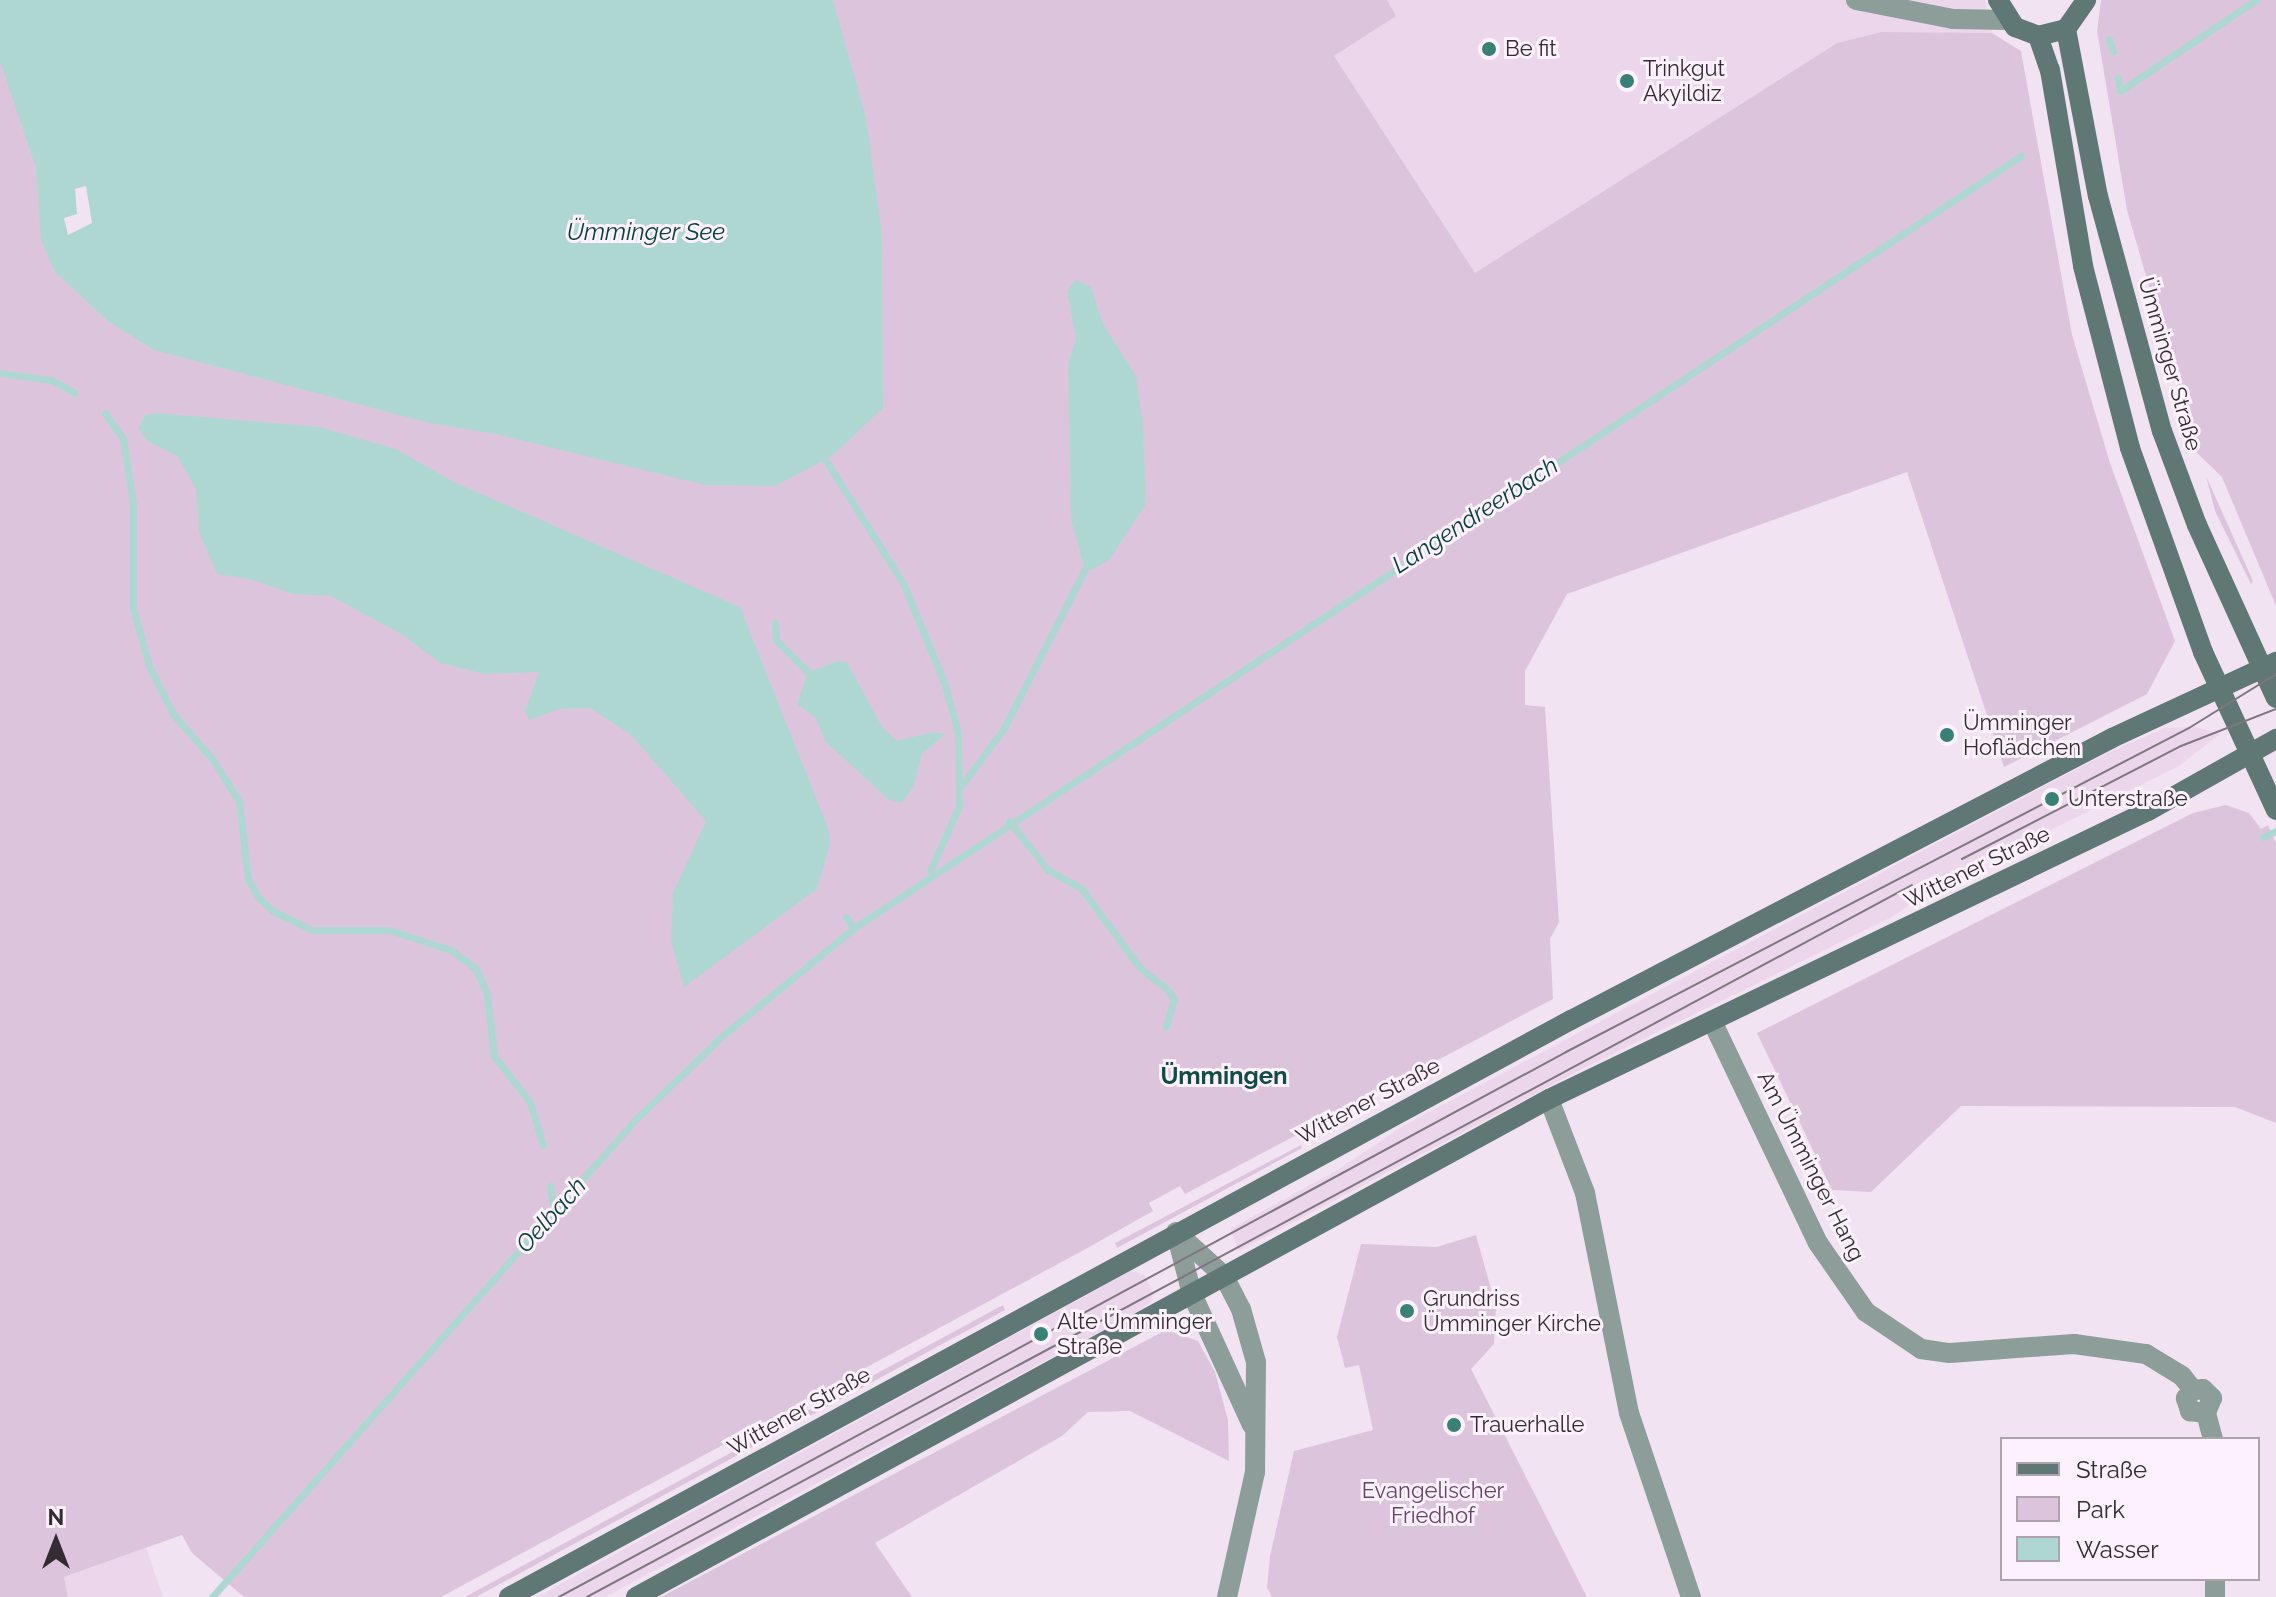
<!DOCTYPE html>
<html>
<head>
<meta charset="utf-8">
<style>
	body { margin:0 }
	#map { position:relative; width:2276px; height:1597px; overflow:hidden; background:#f2e3f2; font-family:Raleway,sans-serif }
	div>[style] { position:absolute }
	.built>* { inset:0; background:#ebd6eb }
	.green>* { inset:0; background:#dcc5dc }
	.water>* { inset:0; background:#afd7d1 }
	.pier>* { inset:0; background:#f2e3f2 }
	.stream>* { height:7px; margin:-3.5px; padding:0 3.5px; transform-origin:3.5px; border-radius:3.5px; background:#afd7d1 }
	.street>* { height:20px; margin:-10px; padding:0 10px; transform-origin:10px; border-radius:10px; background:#8c9d9a }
	.secondary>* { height:20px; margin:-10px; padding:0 10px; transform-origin:10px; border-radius:10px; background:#607875 }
	.tram>* { height:2px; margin:-1px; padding:0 1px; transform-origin:1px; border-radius:1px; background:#7f767f }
	.dots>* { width:22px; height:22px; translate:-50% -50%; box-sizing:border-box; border:4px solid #fef1fe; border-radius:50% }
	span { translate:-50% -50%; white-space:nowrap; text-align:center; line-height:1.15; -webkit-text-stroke:6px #fef1fe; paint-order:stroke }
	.poi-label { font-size:22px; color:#332d33 }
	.left { translate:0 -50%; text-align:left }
	.street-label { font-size:22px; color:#332d33 }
	.park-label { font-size:22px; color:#664367 }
	.water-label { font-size:24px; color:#05423c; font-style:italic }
	.neighbourhood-label { font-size:24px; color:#114d47; font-weight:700 }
	.legend { position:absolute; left:2000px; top:1437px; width:260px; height:144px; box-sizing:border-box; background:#fef1fe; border:2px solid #ada3ad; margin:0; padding:10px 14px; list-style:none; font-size:24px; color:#332d33 }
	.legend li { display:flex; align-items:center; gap:16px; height:40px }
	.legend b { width:40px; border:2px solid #ada3ad }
	.north { position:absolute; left:16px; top:1501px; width:80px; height:80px; -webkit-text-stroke:6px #fef1fe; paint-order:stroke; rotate:0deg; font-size:22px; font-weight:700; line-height:32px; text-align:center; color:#332d33 }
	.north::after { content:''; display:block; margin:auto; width:28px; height:36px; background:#332d33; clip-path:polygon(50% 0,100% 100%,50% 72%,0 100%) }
</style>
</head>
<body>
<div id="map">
	<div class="built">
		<div style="clip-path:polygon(1297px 0,1985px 0,1992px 33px,1881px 32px,1837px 43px,1475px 274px)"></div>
		<div style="clip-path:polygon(2195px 727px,2220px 734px,2179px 766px,1940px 885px,1890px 918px,1584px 1068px,1239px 1251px,1230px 1229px,1336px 1171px,1403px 1126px,2107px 753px,2165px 728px)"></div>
		<div style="clip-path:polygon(1131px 1271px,1144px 1275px,1154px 1294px,1148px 1305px,1127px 1317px,605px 1597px,537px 1597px)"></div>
		<div style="clip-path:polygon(146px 1548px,163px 1597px,68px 1597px,64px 1577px)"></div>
	</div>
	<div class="green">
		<div style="clip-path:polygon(0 0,1387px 0,1396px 16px,1334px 56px,1475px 273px,1837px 43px,1881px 32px,1992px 33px,2021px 51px,2072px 335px,2110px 463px,2175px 641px,2147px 694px,2004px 767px,1907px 472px,1567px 594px,1525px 671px,1525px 705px,1545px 707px,1559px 922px,1550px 939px,1553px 999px,1185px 1194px,1180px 1186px,1149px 1203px,1153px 1211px,1082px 1251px,441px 1597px,244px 1597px,192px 1553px,182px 1535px,64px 1577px,68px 1597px,0 1597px)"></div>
		<div style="clip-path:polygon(2101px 0,2276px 0,2276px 606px,2222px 477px,2197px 453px,2127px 210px,2097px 31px)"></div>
		<div style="clip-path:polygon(2206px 476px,2253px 581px,2251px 584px,2215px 511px)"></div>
		<div style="clip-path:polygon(2226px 805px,2249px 813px,2261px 829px,2268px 825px,2276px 843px,2276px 1123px,2235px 1107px,1961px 1106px,1871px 1192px,1832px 1190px,1757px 1033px,2193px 813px)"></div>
		<div style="clip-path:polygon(1301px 1145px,1302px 1148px,1117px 1248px,1115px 1243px)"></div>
		<div style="clip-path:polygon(1476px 1235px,1496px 1307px,1494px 1344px,1471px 1369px,1587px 1597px,1272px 1597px,1267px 1588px,1270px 1556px,1294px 1451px,1373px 1430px,1359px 1365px,1345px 1368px,1337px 1337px,1361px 1244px,1437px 1247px)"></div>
		<div style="clip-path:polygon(1003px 1305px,1005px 1310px,666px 1494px,476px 1597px,465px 1597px)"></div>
		<div style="clip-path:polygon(1166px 1330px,1198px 1341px,1215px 1372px,1228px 1420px,1229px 1461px,1130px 1411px,1088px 1412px,1062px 1436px,875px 1543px,912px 1597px,661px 1597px)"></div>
	</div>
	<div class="water">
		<div style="clip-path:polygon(0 0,833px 0,866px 118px,882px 235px,883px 408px,832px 456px,775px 486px,705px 485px,496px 434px,429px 423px,154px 350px,109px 322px,55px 272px,41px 240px,36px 168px,0 61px)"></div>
		<div style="clip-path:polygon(1076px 280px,1091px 287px,1103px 324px,1136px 376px,1143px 427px,1146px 504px,1110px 559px,1094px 569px,1085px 569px,1071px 520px,1068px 364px,1076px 339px,1067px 291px)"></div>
		<div style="clip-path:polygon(157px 413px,320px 427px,396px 449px,454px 482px,740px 607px,828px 828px,830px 844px,817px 889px,684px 987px,671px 941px,673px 893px,706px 821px,631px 735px,590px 708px,559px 709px,529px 720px,525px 710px,539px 672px,485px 674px,440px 663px,403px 635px,331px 596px,293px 594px,250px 579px,217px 574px,199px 532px,196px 489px,177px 456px,147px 441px,138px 429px,145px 415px)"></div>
		<div style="clip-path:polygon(838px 661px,847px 662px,882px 727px,897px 741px,933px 732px,945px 734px,922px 754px,914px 785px,902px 803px,889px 800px,825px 741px,816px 718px,797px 704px,808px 672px)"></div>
	</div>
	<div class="pier">
		<div style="clip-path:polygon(86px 186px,92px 223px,68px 235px,64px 218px,77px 214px,75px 189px)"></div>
	</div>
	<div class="stream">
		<div style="left:2109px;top:39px;width:13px;rotate:72deg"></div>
		<div style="left:2118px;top:78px;width:13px;rotate:81deg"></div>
		<div style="left:2120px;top:91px;width:164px;rotate:-33.8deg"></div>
		<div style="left:0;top:373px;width:52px;rotate:7.7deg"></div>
		<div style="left:52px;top:380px;width:26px;rotate:29deg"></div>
		<div style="left:105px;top:413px;width:32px;rotate:55deg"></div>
		<div style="left:123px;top:439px;width:65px;rotate:81.1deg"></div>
		<div style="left:133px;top:503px;width:105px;rotate:90deg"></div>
		<div style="left:133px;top:608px;width:60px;rotate:74.6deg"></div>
		<div style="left:149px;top:666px;width:54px;rotate:63.4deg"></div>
		<div style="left:173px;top:714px;width:61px;rotate:49deg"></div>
		<div style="left:213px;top:760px;width:49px;rotate:58.2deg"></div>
		<div style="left:239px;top:802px;width:78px;rotate:83.3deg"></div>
		<div style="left:248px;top:879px;width:21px;rotate:61deg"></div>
		<div style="left:258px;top:897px;width:21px;rotate:43deg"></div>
		<div style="left:273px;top:911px;width:43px;rotate:26deg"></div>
		<div style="left:312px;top:930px;width:77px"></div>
		<div style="left:389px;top:930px;width:65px;rotate:17.9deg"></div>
		<div style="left:451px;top:950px;width:31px;rotate:37deg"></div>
		<div style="left:476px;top:969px;width:27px;rotate:66deg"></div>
		<div style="left:487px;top:994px;width:62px;rotate:83.6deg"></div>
		<div style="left:494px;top:1056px;width:58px;rotate:52deg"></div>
		<div style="left:530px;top:1102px;width:45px;rotate:73.2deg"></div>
		<div style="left:823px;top:456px;width:150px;rotate:57.8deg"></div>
		<div style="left:903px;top:583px;width:110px;rotate:67.6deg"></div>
		<div style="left:945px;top:685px;width:50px;rotate:74.8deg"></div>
		<div style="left:958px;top:733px;width:73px;rotate:89.2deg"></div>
		<div style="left:959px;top:806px;width:71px;rotate:114deg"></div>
		<div style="left:775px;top:623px;width:17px;rotate:87deg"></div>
		<div style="left:776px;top:640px;width:45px;rotate:45deg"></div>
		<div style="left:962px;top:785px;width:71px;rotate:-53.6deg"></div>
		<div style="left:1004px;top:728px;width:178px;rotate:-63deg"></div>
		<div style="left:1009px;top:821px;width:63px;rotate:51.5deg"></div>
		<div style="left:1048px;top:870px;width:38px;rotate:29deg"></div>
		<div style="left:1081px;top:888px;width:99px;rotate:53.6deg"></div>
		<div style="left:1140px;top:968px;width:36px;rotate:38deg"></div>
		<div style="left:1168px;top:990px;width:12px;rotate:59deg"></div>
		<div style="left:1174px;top:1000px;width:28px;rotate:107deg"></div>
		<div style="left:2263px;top:837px;width:14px;rotate:-25deg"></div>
		<div style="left:846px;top:917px;width:14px;rotate:54deg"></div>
		<div style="left:550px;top:1186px;width:21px;rotate:82deg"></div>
		<div style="left:212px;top:1597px;width:636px;rotate:-48.44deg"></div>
		<div style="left:634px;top:1121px;width:122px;rotate:-44deg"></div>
		<div style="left:722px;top:1036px;width:171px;rotate:-39.3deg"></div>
		<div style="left:854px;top:928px;width:1399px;rotate:-33.49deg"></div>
	</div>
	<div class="street">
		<div style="left:1856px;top:0;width:99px;rotate:11.1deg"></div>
		<div style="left:1953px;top:19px;width:54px;rotate:1.1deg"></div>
		<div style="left:1712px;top:1021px;width:246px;rotate:64.5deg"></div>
		<div style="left:1818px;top:1243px;width:84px;rotate:55.2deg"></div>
		<div style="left:1866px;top:1312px;width:66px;rotate:33.9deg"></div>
		<div style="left:1921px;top:1349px;width:29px;rotate:8deg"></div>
		<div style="left:1950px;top:1353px;width:124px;rotate:-4.2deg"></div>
		<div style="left:2074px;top:1344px;width:73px;rotate:7.9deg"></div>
		<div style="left:2146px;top:1354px;width:42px;rotate:31.4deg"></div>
		<div style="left:2182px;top:1376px;width:18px;rotate:52deg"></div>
		<div style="left:2193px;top:1390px;width:11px;rotate:131deg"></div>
		<div style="left:2186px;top:1398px;width:14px;rotate:73deg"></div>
		<div style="left:2190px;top:1411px;width:16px;rotate:7deg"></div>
		<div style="left:1549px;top:1099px;width:101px;rotate:69deg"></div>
		<div style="left:1585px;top:1193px;width:224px;rotate:78.7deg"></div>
		<div style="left:1629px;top:1413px;width:194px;rotate:71.4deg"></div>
		<div style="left:1176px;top:1232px;width:65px;rotate:42.5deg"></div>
		<div style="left:1224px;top:1276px;width:37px;rotate:63deg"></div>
		<div style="left:1241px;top:1309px;width:55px;rotate:74.2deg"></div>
		<div style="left:1256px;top:1362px;width:110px;rotate:90.5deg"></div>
		<div style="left:1255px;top:1472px;width:128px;rotate:102.6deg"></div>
		<div style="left:1176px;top:1233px;width:63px;rotate:75.3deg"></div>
		<div style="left:1192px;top:1294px;width:144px;rotate:65.4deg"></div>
		<div style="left:2193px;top:1390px;width:10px;rotate:-6deg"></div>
		<div style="left:2203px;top:1389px;width:13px;rotate:45deg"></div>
		<div style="left:2212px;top:1398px;width:16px;rotate:112deg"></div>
		<div style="left:2206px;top:1413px;width:27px;rotate:75deg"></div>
		<div style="left:2215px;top:1579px;width:18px;rotate:90deg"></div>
	</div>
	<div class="secondary">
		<div style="left:1998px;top:0;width:32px;rotate:58deg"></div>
		<div style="left:2015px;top:27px;width:25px;rotate:21deg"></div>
		<div style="left:2038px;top:36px;width:29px;rotate:-14deg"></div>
		<div style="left:2066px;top:29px;width:35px;rotate:-55deg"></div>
		<div style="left:2066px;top:29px;width:170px;rotate:79.2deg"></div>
		<div style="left:2098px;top:196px;width:244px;rotate:74.8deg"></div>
		<div style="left:2162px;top:431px;width:100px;rotate:69.6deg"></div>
		<div style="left:2197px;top:525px;width:190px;rotate:65.5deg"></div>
		<div style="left:2038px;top:36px;width:36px;rotate:71deg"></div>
		<div style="left:2050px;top:70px;width:199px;rotate:80.4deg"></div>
		<div style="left:2083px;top:266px;width:188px;rotate:75.5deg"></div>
		<div style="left:2130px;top:448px;width:217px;rotate:70.3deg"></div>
		<div style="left:2203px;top:652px;width:174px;rotate:65.2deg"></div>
		<div style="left:509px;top:1597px;width:1209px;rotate:-28.52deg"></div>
		<div style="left:1571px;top:1020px;width:610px;rotate:-27.53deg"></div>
		<div style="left:2112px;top:738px;width:181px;rotate:-24.9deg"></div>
		<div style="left:636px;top:1597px;width:1040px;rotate:-28.61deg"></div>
		<div style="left:1549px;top:1099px;width:665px;rotate:-25.68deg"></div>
		<div style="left:2148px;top:811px;width:147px;rotate:-29.4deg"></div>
	</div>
	<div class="tram">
		<div style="left:1962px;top:859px;width:246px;rotate:-27.3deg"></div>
		<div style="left:2181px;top:746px;width:102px;rotate:-21.3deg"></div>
		<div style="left:559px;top:1597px;width:1145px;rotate:-28.42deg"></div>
		<div style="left:1566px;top:1052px;width:702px;rotate:-27.48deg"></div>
		<div style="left:2189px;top:728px;width:102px;rotate:-31.8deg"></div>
		<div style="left:587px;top:1597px;width:1504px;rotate:-28.25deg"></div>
	</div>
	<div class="dots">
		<div style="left:1489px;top:49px;background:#398077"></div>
		<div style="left:1627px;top:81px;background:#398077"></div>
		<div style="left:1947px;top:735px;background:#398077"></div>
		<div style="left:2052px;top:799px;background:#398077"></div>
		<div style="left:1407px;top:1311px;background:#398077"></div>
		<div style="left:1041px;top:1334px;background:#398077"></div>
		<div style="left:1454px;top:1425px;background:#398077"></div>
	</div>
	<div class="poi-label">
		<span class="left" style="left:1505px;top:49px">Be fit</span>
		<span class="left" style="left:1643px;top:81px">Trinkgut<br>Akyildiz</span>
		<span class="left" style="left:1963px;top:735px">Ümminger<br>Hoflädchen</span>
		<span class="left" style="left:2068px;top:799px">Unterstraße</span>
		<span class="left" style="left:1423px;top:1311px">Grundriss<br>Ümminger Kirche</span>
		<span class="left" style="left:1057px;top:1334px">Alte Ümminger<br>Straße</span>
		<span class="left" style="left:1470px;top:1425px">Trauerhalle</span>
	</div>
	<div class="street-label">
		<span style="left:2170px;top:364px;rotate:74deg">Ümminger Straße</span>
		<span style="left:1977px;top:867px;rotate:-26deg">Wittener Straße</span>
		<span style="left:1368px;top:1101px;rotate:-28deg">Wittener Straße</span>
		<span style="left:1811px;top:1166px;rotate:63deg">Am Ümminger Hang</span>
		<span style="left:799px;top:1411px;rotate:-29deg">Wittener Straße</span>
	</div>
	<div class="park-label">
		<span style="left:1433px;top:1503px">Evangelischer<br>Friedhof</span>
	</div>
	<div class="water-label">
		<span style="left:646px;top:232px">Ümminger See</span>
		<span style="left:1475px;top:515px;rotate:-33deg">Langendreerbach</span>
		<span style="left:551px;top:1215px;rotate:-48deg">Oelbach</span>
	</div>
	<div class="neighbourhood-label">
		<span style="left:1224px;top:1076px">Ümmingen</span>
	</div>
	<ul class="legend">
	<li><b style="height:10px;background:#607875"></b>Straße</li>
	<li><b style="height:22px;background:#dcc5dc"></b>Park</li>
	<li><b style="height:22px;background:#afd7d1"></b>Wasser</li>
	</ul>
	<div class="north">N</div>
</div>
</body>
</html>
